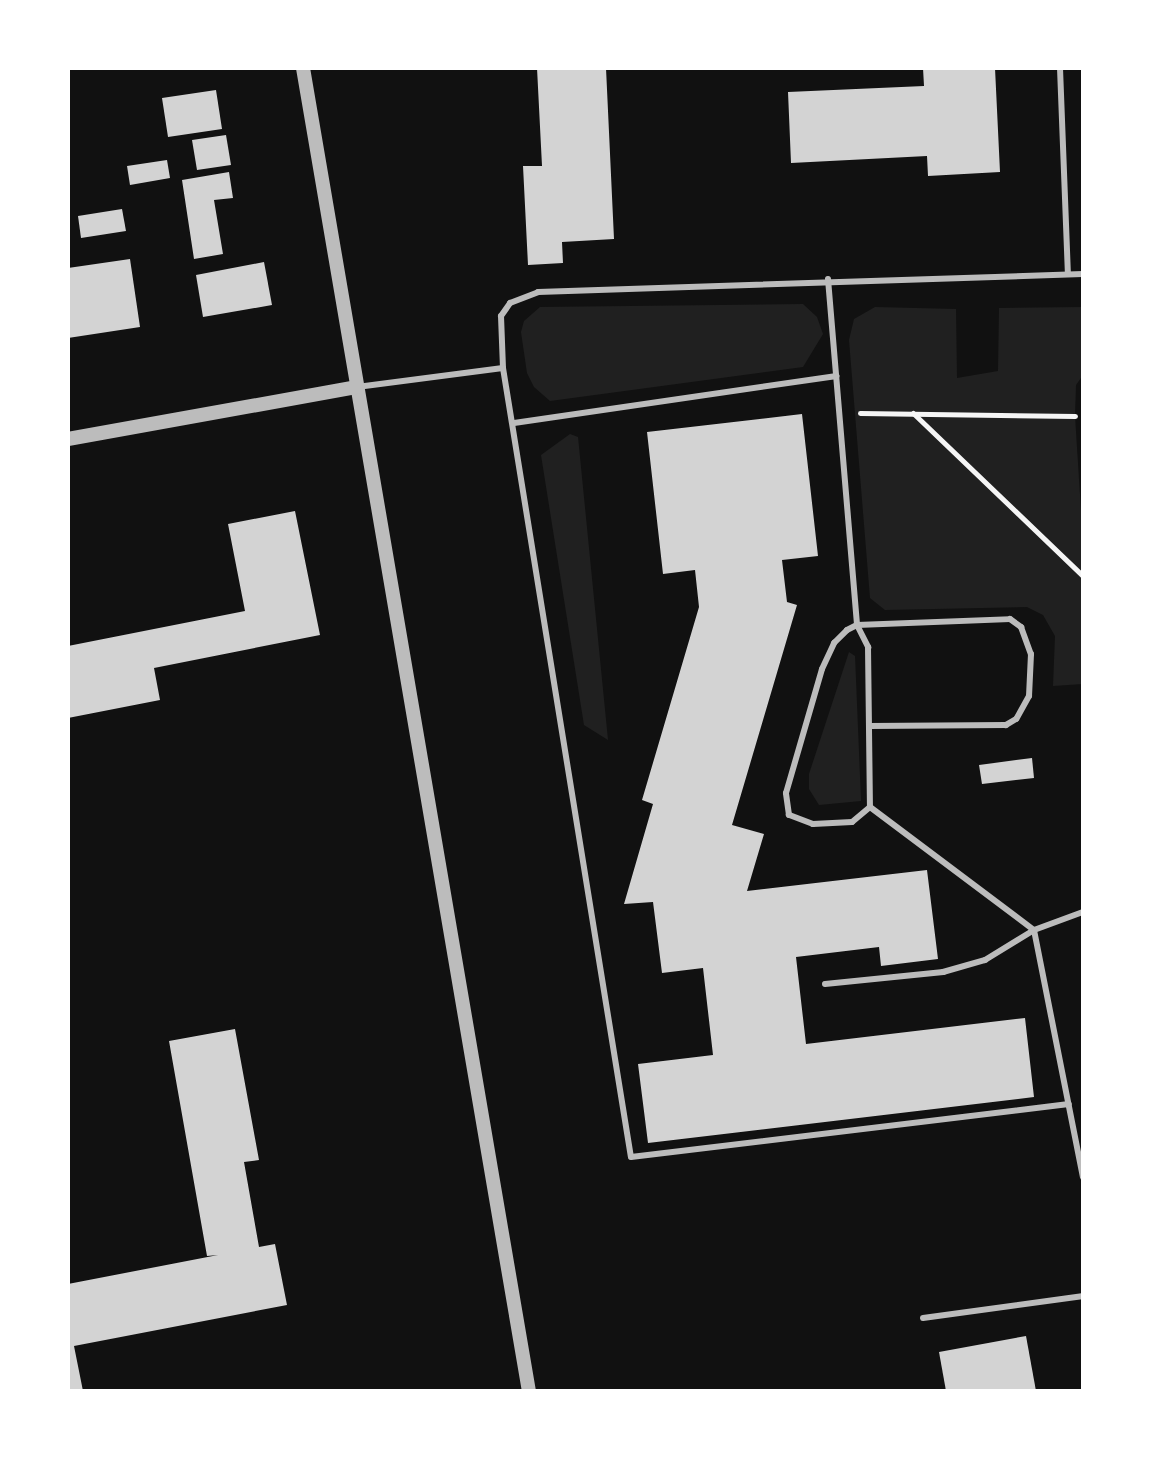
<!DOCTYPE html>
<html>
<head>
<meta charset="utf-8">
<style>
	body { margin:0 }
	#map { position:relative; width:1151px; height:1459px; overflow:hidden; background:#111; font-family:Lato,sans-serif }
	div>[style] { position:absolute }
	.green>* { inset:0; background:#202020 }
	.building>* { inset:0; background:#d3d3d3 }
	.path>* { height:5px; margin:-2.5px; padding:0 2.5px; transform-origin:2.5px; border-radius:2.5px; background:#f5f5f5 }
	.service>* { height:6px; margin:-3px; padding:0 3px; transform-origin:3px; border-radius:3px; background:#bcbcbc }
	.tertiary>* { height:14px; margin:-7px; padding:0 7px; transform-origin:7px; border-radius:7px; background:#bcbcbc }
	span { translate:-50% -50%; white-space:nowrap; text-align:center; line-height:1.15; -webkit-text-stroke:7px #fff; paint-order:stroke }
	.frame { position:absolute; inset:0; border:70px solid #fff; pointer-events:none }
</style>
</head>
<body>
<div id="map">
	<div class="green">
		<div style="clip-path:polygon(803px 304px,817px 317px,823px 334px,803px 367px,550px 401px,534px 387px,527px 373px,521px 332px,524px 321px,540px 307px)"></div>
		<div style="clip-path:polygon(875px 307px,956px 309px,957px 378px,998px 371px,999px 308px,1083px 307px,1083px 375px,1076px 385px,1075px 416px,1083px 542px,1083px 684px,1053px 686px,1055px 636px,1043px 615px,1027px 607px,885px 610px,870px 598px,849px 340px,854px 319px)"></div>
		<div style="clip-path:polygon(570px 434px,578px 437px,608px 740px,584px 725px,541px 455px)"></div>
		<div style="clip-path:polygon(849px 652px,855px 656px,861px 801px,819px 805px,809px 789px,809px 774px)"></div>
	</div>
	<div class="building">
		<div style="clip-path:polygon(537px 68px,606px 68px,614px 239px,562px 242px,563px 263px,528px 265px,523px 166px,542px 166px)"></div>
		<div style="clip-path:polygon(923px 68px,995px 68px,1000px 172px,928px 176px,927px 156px,791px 163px,788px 92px,924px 86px)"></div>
		<div style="clip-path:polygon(216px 90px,222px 129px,168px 137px,162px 98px)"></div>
		<div style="clip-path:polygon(226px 135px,231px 165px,197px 170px,192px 140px)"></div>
		<div style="clip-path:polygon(167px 160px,170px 178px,130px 185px,127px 166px)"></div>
		<div style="clip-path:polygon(229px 172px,233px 198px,214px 200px,223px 254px,194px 259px,182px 180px)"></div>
		<div style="clip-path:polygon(122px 209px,126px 231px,81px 238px,78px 216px)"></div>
		<div style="clip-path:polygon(130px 259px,140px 327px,68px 338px,68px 268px)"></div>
		<div style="clip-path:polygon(264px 262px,272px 305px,203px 317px,196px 275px)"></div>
		<div style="clip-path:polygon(802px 414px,818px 556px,782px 560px,787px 602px,797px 605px,732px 825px,764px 834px,747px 891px,927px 870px,938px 959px,881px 966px,879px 947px,796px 957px,806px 1044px,1025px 1018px,1034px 1097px,648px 1143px,638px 1064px,713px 1055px,703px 968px,662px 973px,653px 902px,624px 904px,653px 804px,642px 800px,699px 607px,695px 570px,663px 574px,647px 432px)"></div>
		<div style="clip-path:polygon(295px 511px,320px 635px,154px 668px,160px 700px,68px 718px,68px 646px,245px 611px,228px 524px)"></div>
		<div style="clip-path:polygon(1032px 758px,1034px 778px,982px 784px,979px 765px)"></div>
		<div style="clip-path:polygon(235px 1029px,259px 1160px,244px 1162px,259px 1247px,275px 1244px,287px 1305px,74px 1346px,83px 1391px,68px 1391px,68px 1284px,218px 1255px,207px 1256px,169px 1041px)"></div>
		<div style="clip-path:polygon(1026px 1336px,1036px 1391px,946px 1391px,939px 1352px)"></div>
	</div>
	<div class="path">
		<div style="left:860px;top:413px;width:215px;rotate:0.8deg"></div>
		<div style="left:913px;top:413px;width:236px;rotate:43.8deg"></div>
	</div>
	<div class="service">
		<div style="left:1060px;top:68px;width:206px;rotate:87.8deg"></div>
		<div style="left:828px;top:279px;width:347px;rotate:85.2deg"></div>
		<div style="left:857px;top:625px;width:25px;rotate:63deg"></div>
		<div style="left:868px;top:647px;width:160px;rotate:89.3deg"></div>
		<div style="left:870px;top:807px;width:23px;rotate:140deg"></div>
		<div style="left:852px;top:822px;width:39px;rotate:177deg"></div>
		<div style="left:813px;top:824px;width:26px;rotate:-159deg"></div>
		<div style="left:789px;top:815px;width:22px;rotate:-98deg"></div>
		<div style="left:786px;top:793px;width:129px;rotate:-73.8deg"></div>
		<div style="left:822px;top:669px;width:29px;rotate:-65deg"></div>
		<div style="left:834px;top:643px;width:18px;rotate:-45deg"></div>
		<div style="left:847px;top:630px;width:11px;rotate:-27deg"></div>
		<div style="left:857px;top:625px;width:153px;rotate:-2.2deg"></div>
		<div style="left:1010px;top:619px;width:14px;rotate:36deg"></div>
		<div style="left:1021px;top:627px;width:29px;rotate:70deg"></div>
		<div style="left:1031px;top:654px;width:42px;rotate:92.7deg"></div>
		<div style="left:1029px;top:696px;width:26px;rotate:119deg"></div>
		<div style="left:1016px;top:719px;width:12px;rotate:149deg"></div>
		<div style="left:1006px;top:725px;width:137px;rotate:179.6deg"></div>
		<div style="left:503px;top:368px;width:52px;rotate:-92.2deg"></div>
		<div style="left:501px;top:316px;width:16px;rotate:-55deg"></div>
		<div style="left:510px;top:303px;width:30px;rotate:-21deg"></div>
		<div style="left:538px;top:292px;width:545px;rotate:-1.89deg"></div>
		<div style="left:357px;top:387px;width:147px;rotate:-7.4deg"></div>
		<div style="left:503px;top:368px;width:799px;rotate:80.79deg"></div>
		<div style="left:631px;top:1157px;width:441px;rotate:-6.9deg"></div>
		<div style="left:514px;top:423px;width:326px;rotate:-8.3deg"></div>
		<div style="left:870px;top:807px;width:205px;rotate:36.9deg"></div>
		<div style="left:1034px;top:930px;width:52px;rotate:-20.2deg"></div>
		<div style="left:825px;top:984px;width:119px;rotate:-5.8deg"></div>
		<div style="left:943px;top:972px;width:44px;rotate:-15.9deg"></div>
		<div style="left:985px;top:960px;width:57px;rotate:-31.5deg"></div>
		<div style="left:1034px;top:930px;width:252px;rotate:78.8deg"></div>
		<div style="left:923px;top:1318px;width:162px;rotate:-7.8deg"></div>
	</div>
	<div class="tertiary">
		<div style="left:303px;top:68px;width:1342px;rotate:80.31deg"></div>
		<div style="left:68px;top:439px;width:294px;rotate:-10.2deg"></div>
	</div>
	<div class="frame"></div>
</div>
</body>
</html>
